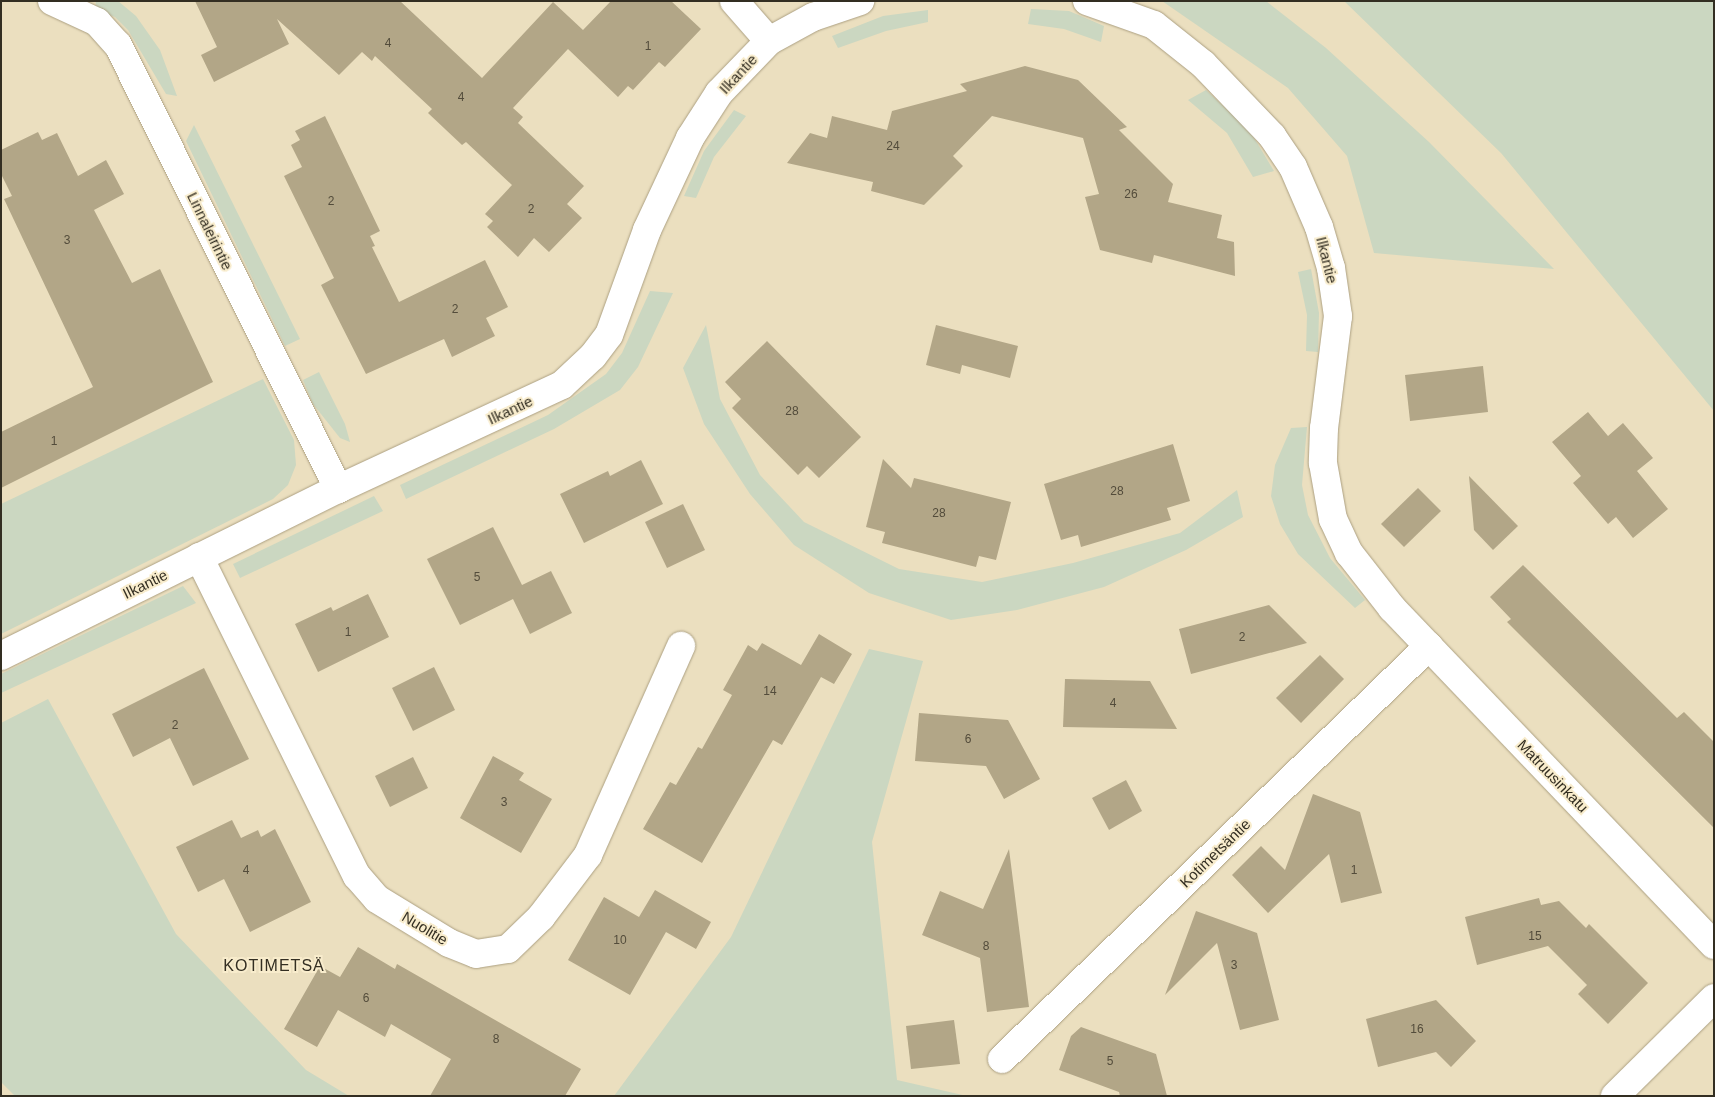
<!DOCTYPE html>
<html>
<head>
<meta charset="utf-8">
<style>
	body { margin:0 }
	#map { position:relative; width:1715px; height:1097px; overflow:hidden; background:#ebdfbf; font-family:Helvetica,sans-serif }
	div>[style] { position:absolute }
	.green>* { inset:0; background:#cbd7c1 }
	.building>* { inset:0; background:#b2a687 }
	.roads { filter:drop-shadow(0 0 1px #aca082) drop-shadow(0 0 1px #aca082) }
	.minor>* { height:28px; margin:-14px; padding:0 14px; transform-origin:14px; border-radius:14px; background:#fff }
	span { translate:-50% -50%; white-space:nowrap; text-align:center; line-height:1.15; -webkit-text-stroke:4px #f8eccc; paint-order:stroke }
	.number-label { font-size:12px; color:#534c3b }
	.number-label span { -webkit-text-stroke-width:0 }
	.street-label { font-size:15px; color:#332e22 }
	.neighbourhood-label { font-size:16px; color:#332e22; letter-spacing:1px }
	.frame { position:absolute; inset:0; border:2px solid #332e22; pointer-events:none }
</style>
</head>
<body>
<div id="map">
	<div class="green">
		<div style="clip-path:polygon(96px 1px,118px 1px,136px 16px,160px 50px,177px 96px,166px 94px,128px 30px,115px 17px,95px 10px)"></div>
		<div style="clip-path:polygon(1162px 1px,1266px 1px,1326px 48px,1429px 142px,1554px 269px,1374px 253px,1347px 156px,1288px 88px)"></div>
		<div style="clip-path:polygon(1344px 1px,1714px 1px,1714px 411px,1501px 153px)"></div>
		<div style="clip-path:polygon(1031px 9px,1069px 11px,1104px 26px,1101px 42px,1064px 29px,1028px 24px)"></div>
		<div style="clip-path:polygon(928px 10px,928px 22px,886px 31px,838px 48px,832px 36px,883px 16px)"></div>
		<div style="clip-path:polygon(1206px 90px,1250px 131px,1274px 171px,1253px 177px,1227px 133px,1188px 100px)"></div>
		<div style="clip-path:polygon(734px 110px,746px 116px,714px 157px,696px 198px,684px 196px,704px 151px)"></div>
		<div style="clip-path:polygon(194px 125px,300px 339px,285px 346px,186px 141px)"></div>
		<div style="clip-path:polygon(1311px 269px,1319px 313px,1318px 352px,1306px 351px,1307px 315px,1298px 272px)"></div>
		<div style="clip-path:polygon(650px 291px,673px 293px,638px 367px,620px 390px,554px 429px,406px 499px,400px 485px,548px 415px,606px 374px,622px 353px)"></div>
		<div style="clip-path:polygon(706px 325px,720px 399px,760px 475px,804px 522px,899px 569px,982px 582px,1073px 563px,1180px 533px,1237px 490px,1243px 517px,1186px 550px,1104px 587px,1017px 610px,951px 620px,869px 593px,794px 545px,750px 494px,704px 424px,683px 368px)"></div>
		<div style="clip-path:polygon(319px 372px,345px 424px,350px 442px,340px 438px,313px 404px,303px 380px)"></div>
		<div style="clip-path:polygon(263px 379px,294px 440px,296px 465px,288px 485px,273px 499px,1px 634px,1px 504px)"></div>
		<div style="clip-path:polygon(1307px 427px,1302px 485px,1308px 515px,1330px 558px,1365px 600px,1355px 608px,1298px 554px,1280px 524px,1271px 496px,1275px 465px,1291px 428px)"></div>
		<div style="clip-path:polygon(374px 496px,383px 511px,240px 578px,233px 564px)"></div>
		<div style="clip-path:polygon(183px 586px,196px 603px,1px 693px,1px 674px)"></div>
		<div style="clip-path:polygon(869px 649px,923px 661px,872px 842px,897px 1080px,967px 1096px,614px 1096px,731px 937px)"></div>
		<div style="clip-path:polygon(48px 699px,176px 934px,306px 1070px,349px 1096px,15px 1096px,1px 1082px,1px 723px)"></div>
	</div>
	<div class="building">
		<div style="clip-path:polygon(195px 1px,400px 1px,482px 78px,553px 2px,583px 30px,611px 1px,671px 1px,701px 29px,665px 67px,659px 62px,633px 90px,628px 86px,618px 97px,568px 49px,513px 108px,523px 117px,518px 123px,584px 186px,567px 204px,582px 218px,549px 252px,534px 238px,518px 257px,487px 227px,493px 221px,485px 214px,512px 185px,466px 142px,462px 145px,428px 113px,432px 109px,375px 56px,372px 61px,362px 52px,339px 75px,277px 19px,289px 44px,214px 82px,201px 55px,217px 47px)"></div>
		<div style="clip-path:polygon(1025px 66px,1078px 80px,1127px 127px,1119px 130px,1173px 184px,1168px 202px,1222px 215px,1217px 238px,1234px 242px,1235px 276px,1154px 255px,1152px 263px,1100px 250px,1085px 197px,1099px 194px,1083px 138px,992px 116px,953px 156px,963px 166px,924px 205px,871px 191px,873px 182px,787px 163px,810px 133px,827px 138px,832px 116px,887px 130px,892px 111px,967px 91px,960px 84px)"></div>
		<div style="clip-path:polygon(325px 116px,380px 231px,370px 236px,375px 246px,372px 247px,399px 302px,485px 260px,508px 307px,486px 318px,495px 336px,452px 357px,444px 339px,366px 374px,321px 285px,334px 278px,284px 176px,302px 167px,291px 145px,300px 140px,295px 131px)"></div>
		<div style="clip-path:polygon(38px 132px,42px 140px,57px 133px,78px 176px,106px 160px,124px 194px,94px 210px,132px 283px,160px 269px,213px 382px,1px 488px,1px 432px,93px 387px,4px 199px,12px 196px,1px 174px,1px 150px)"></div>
		<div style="clip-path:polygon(936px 325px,1018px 346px,1010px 378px,962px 365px,960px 374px,926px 365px)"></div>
		<div style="clip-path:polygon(767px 341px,861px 437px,819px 478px,807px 466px,798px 475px,732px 408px,741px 399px,725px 382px)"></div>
		<div style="clip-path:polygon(1483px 366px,1488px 412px,1410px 421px,1405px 375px)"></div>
		<div style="clip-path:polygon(1588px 412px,1608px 436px,1623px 423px,1653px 458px,1637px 471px,1668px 509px,1633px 538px,1616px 517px,1608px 524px,1573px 483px,1581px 476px,1552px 442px)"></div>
		<div style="clip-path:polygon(1173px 444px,1190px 501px,1167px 508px,1171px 520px,1081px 547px,1078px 535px,1061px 540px,1044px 484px)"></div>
		<div style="clip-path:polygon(883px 459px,911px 488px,914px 478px,1011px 502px,996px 560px,979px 556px,976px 567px,882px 543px,885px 532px,866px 527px)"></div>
		<div style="clip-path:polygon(641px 460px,663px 504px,584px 543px,560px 494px,608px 471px,610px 476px)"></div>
		<div style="clip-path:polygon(1469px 476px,1518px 526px,1493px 550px,1474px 530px)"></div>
		<div style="clip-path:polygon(1418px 488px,1441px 511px,1404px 547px,1381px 524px)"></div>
		<div style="clip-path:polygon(683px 504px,705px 550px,667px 568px,645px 522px)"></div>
		<div style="clip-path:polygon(493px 527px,522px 585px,551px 571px,572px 613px,530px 634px,513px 599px,460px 625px,427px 559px)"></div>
		<div style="clip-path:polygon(1523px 565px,1677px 718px,1684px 712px,1714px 742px,1714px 828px,1507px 622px,1511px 619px,1490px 597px)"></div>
		<div style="clip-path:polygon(368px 594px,389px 637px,318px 672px,295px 624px,331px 607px,333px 611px)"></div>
		<div style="clip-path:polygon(1269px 605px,1307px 643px,1191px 674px,1179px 629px)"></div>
		<div style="clip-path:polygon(819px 634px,852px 654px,834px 684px,821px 677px,782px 745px,773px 740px,702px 863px,643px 829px,670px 782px,676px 785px,698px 747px,702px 749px,732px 695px,723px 690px,748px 645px,757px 651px,762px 643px,801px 665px)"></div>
		<div style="clip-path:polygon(1320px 655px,1344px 679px,1301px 723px,1276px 698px)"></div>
		<div style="clip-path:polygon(434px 667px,455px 710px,413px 731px,392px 688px)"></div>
		<div style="clip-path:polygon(204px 668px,249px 759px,193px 786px,170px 738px,133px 757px,112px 714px)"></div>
		<div style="clip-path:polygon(1065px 679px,1150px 681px,1177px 729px,1063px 727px)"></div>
		<div style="clip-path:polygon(919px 713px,1008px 720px,1040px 779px,1004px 799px,986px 766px,915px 761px)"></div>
		<div style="clip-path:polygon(493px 756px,524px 773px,519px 780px,552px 799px,521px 853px,460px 818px)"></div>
		<div style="clip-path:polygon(413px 757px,428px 788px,390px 807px,375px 776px)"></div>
		<div style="clip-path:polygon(1126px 780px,1142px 811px,1109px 830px,1092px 798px)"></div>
		<div style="clip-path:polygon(1313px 794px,1360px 812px,1382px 893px,1341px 903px,1329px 854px,1268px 913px,1232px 875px,1261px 846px,1285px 870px)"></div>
		<div style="clip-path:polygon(232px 820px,241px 838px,258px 830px,261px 837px,275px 829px,311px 902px,250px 932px,224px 879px,198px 892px,176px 847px)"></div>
		<div style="clip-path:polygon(1009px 849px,1029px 1007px,987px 1012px,980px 958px,922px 935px,940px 891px,983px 909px)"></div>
		<div style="clip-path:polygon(655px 890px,711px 922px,696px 949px,666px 932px,630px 995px,568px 960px,604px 897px,639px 917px)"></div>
		<div style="clip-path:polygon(1539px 898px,1541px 905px,1559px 901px,1586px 928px,1589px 924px,1648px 983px,1608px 1024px,1578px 994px,1587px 985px,1548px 946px,1477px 965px,1465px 917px)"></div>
		<div style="clip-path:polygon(1196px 911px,1257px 933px,1279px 1020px,1240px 1030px,1217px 943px,1165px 995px)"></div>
		<div style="clip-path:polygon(358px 947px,395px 969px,397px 964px,581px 1069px,565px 1096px,430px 1096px,451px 1059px,391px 1024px,385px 1037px,338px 1010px,317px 1047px,284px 1029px,320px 966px,340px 977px)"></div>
		<div style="clip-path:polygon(1436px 1000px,1476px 1041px,1451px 1067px,1436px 1052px,1378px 1067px,1366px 1019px)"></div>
		<div style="clip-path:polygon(954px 1020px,960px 1064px,911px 1069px,906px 1026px)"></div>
		<div style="clip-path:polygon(1081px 1027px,1156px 1054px,1167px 1096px,1120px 1096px,1119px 1092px,1059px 1070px,1071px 1036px)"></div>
	</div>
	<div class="roads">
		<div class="minor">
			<div style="left:52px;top:1px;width:50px;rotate:25deg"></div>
			<div style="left:97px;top:22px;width:31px;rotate:48deg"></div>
			<div style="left:118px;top:45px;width:496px;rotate:63.6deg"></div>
			<div style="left:734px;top:1px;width:53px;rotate:48.8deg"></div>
			<div style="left:1087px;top:1px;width:71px;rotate:19.7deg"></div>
			<div style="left:1154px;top:25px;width:63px;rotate:38.5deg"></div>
			<div style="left:1203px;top:64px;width:100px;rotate:46.2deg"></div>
			<div style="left:1272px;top:136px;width:37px;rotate:56deg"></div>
			<div style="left:1293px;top:167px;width:65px;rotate:66.6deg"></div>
			<div style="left:1319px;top:227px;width:43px;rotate:73.7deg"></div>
			<div style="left:1331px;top:268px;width:49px;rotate:81.7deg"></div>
			<div style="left:1338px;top:316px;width:113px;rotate:97.1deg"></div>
			<div style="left:1324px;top:428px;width:35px;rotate:92deg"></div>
			<div style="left:1323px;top:463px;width:57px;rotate:79.9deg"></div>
			<div style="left:1333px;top:519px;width:38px;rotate:65deg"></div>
			<div style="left:1349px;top:553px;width:70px;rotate:52deg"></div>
			<div style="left:1392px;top:608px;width:466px;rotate:46.3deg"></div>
			<div style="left:199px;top:557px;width:356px;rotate:63.7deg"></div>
			<div style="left:357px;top:876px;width:30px;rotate:49deg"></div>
			<div style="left:377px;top:899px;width:84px;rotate:31.4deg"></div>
			<div style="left:449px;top:943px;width:29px;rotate:22deg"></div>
			<div style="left:476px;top:954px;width:32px;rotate:-9deg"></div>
			<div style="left:508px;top:949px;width:46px;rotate:-44.1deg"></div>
			<div style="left:541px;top:917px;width:78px;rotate:-52.8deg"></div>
			<div style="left:588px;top:855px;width:229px;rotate:-66deg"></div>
			<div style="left:1px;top:656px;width:376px;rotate:-26.4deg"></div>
			<div style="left:338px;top:489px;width:247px;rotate:-24.9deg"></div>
			<div style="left:562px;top:385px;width:42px;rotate:-43.1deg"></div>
			<div style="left:593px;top:356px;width:26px;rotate:-53deg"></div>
			<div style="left:609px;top:335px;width:112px;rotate:-70.1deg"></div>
			<div style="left:647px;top:230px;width:102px;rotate:-64.9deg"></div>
			<div style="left:690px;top:138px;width:54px;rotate:-57.2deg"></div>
			<div style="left:719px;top:93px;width:72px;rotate:-46.1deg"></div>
			<div style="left:769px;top:41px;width:50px;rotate:-28.6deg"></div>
			<div style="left:813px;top:17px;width:50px;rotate:-18.8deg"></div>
			<div style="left:1002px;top:1059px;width:594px;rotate:-44.05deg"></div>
			<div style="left:1615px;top:1096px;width:139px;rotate:-44.7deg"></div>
		</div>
	</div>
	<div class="number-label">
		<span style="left:388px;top:44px">4</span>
		<span style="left:648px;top:47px">1</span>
		<span style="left:461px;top:98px">4</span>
		<span style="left:893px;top:147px">24</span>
		<span style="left:1131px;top:195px">26</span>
		<span style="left:331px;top:202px">2</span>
		<span style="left:531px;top:210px">2</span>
		<span style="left:67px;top:241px">3</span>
		<span style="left:455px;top:310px">2</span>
		<span style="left:792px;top:412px">28</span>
		<span style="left:54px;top:442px">1</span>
		<span style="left:1117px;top:492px">28</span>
		<span style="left:939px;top:514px">28</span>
		<span style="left:477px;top:578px">5</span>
		<span style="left:348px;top:633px">1</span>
		<span style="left:1242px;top:638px">2</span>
		<span style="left:770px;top:692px">14</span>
		<span style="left:1113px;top:704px">4</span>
		<span style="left:175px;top:726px">2</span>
		<span style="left:968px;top:740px">6</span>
		<span style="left:504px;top:803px">3</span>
		<span style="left:246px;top:871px">4</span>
		<span style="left:1354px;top:871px">1</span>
		<span style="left:1535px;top:937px">15</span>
		<span style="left:620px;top:941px">10</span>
		<span style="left:986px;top:947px">8</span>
		<span style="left:1234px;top:966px">3</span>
		<span style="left:366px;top:999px">6</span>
		<span style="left:1417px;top:1030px">16</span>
		<span style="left:496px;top:1040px">8</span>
		<span style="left:1110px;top:1062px">5</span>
	</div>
	<div class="street-label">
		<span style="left:738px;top:74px;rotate:-47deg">Ilkantie</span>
		<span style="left:210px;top:231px;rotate:64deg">Linnaleirintie</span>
		<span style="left:1327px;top:260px;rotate:76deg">Ilkantie</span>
		<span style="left:510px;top:410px;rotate:-25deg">Ilkantie</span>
		<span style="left:145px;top:584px;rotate:-26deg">Ilkantie</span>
		<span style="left:1553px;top:776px;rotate:46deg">Matruusinkatu</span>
		<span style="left:1215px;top:853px;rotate:-44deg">Kotimetsäntie</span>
		<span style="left:425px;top:928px;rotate:31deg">Nuolitie</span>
	</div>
	<div class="neighbourhood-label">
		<span style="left:274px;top:966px">KOTIMETSÄ</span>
	</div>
	<div class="frame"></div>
</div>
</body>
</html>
